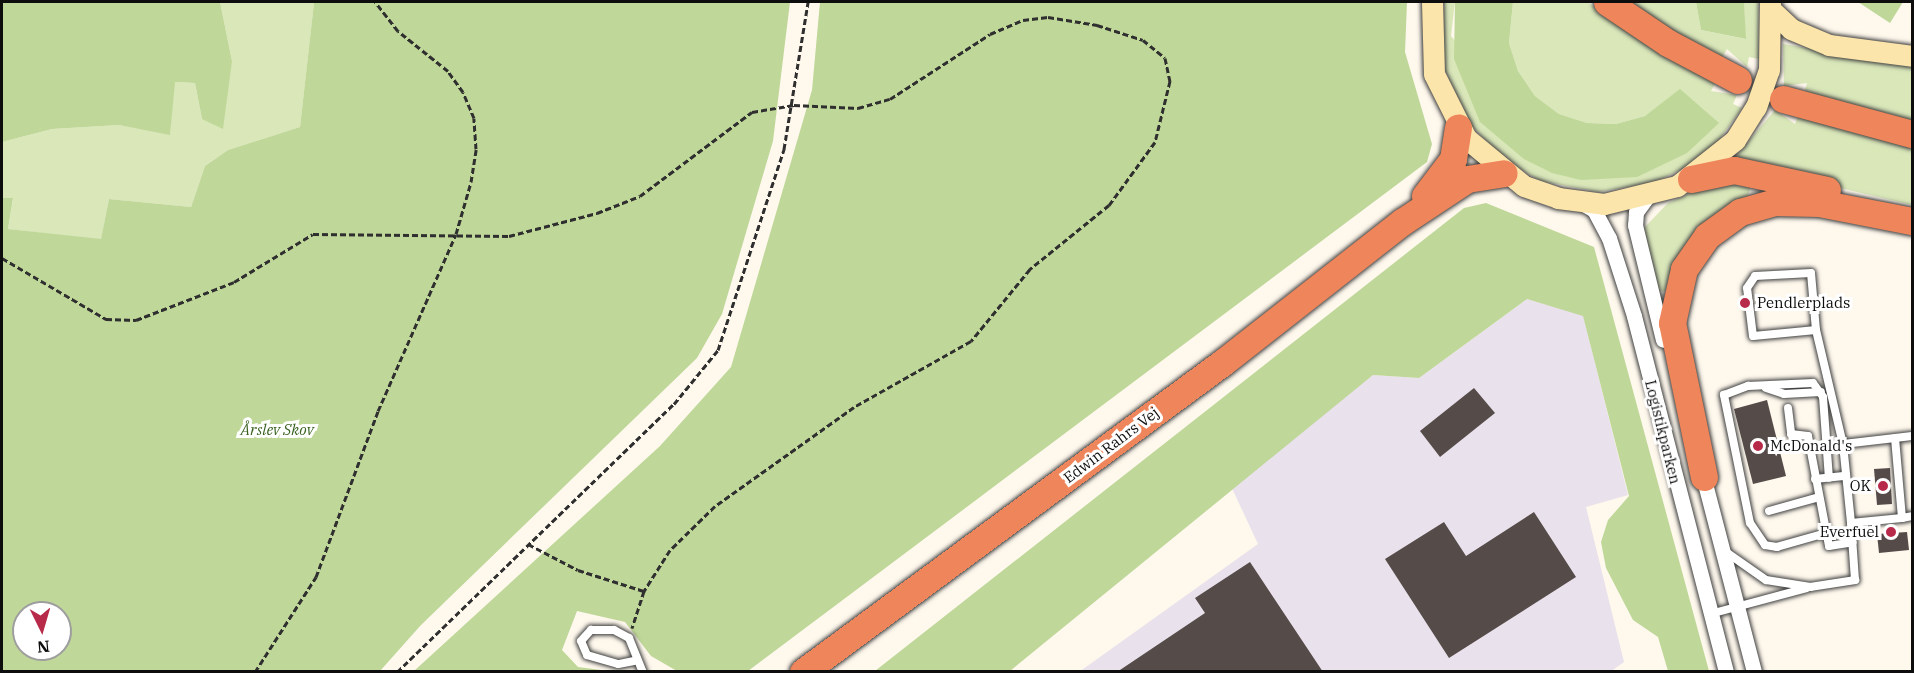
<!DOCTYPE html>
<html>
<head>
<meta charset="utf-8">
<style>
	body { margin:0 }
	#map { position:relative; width:1914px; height:673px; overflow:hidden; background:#fef8ed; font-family:"IBM Plex Serif",serif }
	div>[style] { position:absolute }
	.industrial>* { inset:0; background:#e9e1eb }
	.green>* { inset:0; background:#d9e7b9 }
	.forest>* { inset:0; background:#bfd798 }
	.building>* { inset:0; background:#554c4a }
	.path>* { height:3px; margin-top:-1.5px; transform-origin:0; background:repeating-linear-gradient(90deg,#2f2f2f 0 6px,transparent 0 9px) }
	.roads { filter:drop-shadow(0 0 2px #404040) drop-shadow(0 0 2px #404040) }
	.lane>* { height:8px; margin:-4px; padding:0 4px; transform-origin:4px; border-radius:4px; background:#fff }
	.street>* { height:15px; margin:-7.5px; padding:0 7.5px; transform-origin:7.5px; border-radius:7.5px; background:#fff }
	.secondary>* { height:21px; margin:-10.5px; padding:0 10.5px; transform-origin:10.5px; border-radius:10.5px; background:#fce5ab }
	.highway>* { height:27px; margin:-13.5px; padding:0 13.5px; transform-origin:13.5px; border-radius:13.5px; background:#ef865b }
	.dots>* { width:16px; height:16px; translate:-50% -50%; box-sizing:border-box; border:3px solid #fff; border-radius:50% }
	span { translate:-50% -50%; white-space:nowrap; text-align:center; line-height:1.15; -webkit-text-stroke:6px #fff; paint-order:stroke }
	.poi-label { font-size:15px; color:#0d0d0d }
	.left { translate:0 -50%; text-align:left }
	.right { translate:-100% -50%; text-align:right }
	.park-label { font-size:15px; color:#396220; font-style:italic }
	.street-label { font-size:15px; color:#0d0d0d }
	.frame { position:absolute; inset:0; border:3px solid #0d0d0d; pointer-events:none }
	.north { position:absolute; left:12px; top:601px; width:60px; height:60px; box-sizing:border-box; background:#fff; border:2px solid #9e9e9e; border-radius:50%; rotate:175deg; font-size:16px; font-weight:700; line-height:24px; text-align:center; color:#0d0d0d }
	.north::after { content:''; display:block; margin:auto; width:21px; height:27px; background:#b82a49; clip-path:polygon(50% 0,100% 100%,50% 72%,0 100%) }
</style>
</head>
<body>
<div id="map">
	<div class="industrial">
		<div style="clip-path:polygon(1527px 299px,1583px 315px,1628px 495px,1586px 507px,1624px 662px,1610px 672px,1079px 672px,1258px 544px,1230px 484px,1373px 375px,1419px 378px)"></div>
	</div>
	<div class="green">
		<div style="clip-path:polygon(220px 2px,345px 2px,314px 4px,300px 127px,228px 150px,205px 166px,191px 207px,109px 199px,101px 240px,8px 229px,13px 199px,2px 198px,2px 142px,52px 129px,119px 125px,170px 134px,174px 82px,195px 83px,202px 119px,232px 61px)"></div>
		<div style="clip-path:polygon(1444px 2px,1455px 2px,1451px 36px,1581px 180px,1669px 100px,1645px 116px,1616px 124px,1587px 123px,1559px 114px,1535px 96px,1518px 71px,1509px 43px,1513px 2px,1587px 2px,1716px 82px,1711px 91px,1737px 95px,1733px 104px,1742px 108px,1719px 140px,1690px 165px,1655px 182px,1598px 192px,1541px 181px,1507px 162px,1467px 121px,1444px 67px)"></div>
		<div style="clip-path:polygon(1617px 2px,1696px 2px,1701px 30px,1745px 39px,1744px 2px,1758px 2px,1759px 59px,1749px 57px,1747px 67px,1727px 49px,1719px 63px)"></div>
		<div style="clip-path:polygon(1783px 44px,1912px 66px,1912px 128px,1802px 101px,1807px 83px,1784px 86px)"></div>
		<div style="clip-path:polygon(1775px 110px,1795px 124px,1798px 116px,1912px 145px,1912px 205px,1739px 164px,1737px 155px)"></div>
		<div style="clip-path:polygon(1721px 179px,1751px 186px,1747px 199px,1665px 291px,1658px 292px,1644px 228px,1668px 203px)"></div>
	</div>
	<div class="forest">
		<div style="clip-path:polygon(2px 2px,220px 2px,232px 61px,223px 129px,202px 119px,195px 83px,175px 82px,170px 135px,119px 125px,52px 129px,2px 142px)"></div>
		<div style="clip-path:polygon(evenodd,790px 2px,773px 141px,722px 314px,697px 358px,421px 625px,380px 671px,2px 671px,2px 198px,13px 198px,8px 229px,101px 239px,109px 199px,191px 207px,205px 166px,228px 150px,300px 127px,314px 3px,790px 2px,24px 613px,60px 613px,60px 649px,24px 649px,24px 613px)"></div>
		<div style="clip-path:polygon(820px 2px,1407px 2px,1405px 52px,1432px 144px,1427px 162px,748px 671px,677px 671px,651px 656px,625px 622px,577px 611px,562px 650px,578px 667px,609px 671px,414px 671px,660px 446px,731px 367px,812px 90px)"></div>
		<div style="clip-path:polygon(1455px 2px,1513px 2px,1509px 43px,1518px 71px,1535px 96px,1559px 114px,1587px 123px,1616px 124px,1645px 116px,1680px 89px,1719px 123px,1687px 153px,1637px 177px,1581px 180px,1552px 173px,1524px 159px,1480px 122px,1454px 59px)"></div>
		<div style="clip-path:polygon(1696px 2px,1744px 2px,1746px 39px,1701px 30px)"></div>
		<div style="clip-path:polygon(1858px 2px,1903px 2px,1890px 23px)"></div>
		<div style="clip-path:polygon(1486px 203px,1594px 247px,1709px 671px,1668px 671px,1658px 637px,1633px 620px,1606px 568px,1601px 542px,1608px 520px,1629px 496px,1583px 316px,1527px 299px,1419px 378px,1373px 375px,1010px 671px,875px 671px,1464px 208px)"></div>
	</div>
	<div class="building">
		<div style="clip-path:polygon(1474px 388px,1495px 413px,1440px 457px,1420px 431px)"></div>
		<div style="clip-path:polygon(1767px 400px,1786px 476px,1753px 484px,1734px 409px)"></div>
		<div style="clip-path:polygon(1890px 468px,1892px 504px,1877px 505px,1874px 469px)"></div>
		<div style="clip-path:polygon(1534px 512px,1576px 577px,1449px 658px,1385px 559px,1444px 522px,1466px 556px)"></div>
		<div style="clip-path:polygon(1907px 532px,1909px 550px,1879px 553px,1877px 534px)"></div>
		<div style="clip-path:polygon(1250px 562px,1323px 672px,1117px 672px,1205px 613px,1195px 598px)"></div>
	</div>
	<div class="path">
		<div style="left:2px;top:258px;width:121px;rotate:30.4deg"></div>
		<div style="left:106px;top:319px;width:30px;rotate:2deg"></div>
		<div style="left:136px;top:320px;width:105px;rotate:-21.2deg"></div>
		<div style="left:234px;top:282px;width:92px;rotate:-31.3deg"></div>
		<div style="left:313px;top:234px;width:196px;rotate:0.6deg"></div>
		<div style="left:509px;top:236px;width:91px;rotate:-14.6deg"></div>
		<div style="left:597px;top:213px;width:46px;rotate:-21.6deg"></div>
		<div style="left:640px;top:196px;width:140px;rotate:-36.9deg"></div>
		<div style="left:752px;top:112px;width:43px;rotate:-9.5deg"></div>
		<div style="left:794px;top:105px;width:64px;rotate:2.7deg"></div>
		<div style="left:858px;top:108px;width:33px;rotate:-16deg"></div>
		<div style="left:890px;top:99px;width:119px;rotate:-33deg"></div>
		<div style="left:990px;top:34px;width:36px;rotate:-23deg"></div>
		<div style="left:1023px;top:20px;width:25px;rotate:-7deg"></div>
		<div style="left:1048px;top:17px;width:50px;rotate:9.3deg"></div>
		<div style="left:1097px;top:25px;width:48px;rotate:18.1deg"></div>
		<div style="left:1143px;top:40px;width:28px;rotate:39deg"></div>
		<div style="left:1165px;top:58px;width:24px;rotate:78deg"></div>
		<div style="left:1170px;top:81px;width:63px;rotate:103.8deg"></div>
		<div style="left:1155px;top:142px;width:78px;rotate:126.1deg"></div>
		<div style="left:1109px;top:205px;width:102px;rotate:141deg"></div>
		<div style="left:1030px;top:269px;width:93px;rotate:129.3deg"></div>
		<div style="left:971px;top:341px;width:134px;rotate:150.6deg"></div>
		<div style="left:854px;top:407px;width:171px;rotate:144.5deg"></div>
		<div style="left:715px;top:506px;width:63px;rotate:135.6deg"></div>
		<div style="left:670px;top:550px;width:49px;rotate:122.4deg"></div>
		<div style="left:644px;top:591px;width:39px;rotate:108deg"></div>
		<div style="left:528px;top:544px;width:56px;rotate:27.5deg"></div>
		<div style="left:578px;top:570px;width:69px;rotate:17.7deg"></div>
		<div style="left:255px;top:672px;width:113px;rotate:-57.3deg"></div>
		<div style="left:316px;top:577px;width:177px;rotate:-69.5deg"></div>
		<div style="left:378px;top:411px;width:193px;rotate:-66.2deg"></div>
		<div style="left:456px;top:234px;width:54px;rotate:-73.9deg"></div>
		<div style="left:471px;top:182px;width:33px;rotate:-81deg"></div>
		<div style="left:476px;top:149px;width:31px;rotate:-94deg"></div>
		<div style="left:474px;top:118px;width:28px;rotate:-113deg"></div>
		<div style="left:463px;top:92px;width:26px;rotate:-126deg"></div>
		<div style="left:448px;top:71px;width:64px;rotate:-141.3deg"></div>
		<div style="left:398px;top:31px;width:37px;rotate:-128deg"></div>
		<div style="left:397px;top:672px;width:385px;rotate:-44.1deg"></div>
		<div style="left:674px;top:404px;width:70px;rotate:-50.8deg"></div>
		<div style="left:718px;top:350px;width:212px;rotate:-71.8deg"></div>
		<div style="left:784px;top:149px;width:149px;rotate:-80.7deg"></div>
	</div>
	<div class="roads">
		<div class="lane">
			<div style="left:1816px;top:330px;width:63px;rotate:174.6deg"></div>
			<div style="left:1753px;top:336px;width:48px;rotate:-97.1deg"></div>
			<div style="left:1747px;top:288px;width:14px;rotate:-56deg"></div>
			<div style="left:1755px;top:276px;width:56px;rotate:-3.1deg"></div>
			<div style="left:1811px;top:273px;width:57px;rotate:85deg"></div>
			<div style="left:1816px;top:330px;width:117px;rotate:76.7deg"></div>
			<div style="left:1766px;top:388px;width:19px;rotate:18deg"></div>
			<div style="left:1784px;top:394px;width:37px;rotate:-3deg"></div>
			<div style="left:1788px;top:408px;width:26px;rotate:83deg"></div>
			<div style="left:1791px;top:434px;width:17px;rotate:7deg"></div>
			<div style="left:1808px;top:436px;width:112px;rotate:79.2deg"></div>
			<div style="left:1829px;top:546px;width:24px;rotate:-9deg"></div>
			<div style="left:1895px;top:438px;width:17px;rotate:-7deg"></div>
			<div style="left:1815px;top:479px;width:31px;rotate:-6deg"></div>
			<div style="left:1769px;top:511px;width:49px;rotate:-15.5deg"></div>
			<div style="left:1902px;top:518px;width:10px;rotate:-11deg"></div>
			<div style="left:1826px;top:533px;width:51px;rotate:164.1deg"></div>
			<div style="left:1777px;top:547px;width:12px;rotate:-171deg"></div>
			<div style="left:1765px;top:545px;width:27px;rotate:-124deg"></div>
			<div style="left:1750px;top:523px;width:131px;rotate:-101.5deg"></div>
			<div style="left:1724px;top:395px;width:26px;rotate:-21deg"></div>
			<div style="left:1748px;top:386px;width:65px;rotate:-2.6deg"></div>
			<div style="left:1813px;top:383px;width:17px;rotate:54deg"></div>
			<div style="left:1823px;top:397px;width:81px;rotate:85.8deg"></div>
			<div style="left:1726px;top:552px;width:49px;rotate:35deg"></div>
			<div style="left:1766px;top:580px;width:45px;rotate:9deg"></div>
			<div style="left:1810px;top:587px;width:46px;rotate:-8.8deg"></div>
			<div style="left:1855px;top:580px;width:57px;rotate:-94deg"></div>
			<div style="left:1851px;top:523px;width:51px;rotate:-5.6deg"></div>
			<div style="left:1902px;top:518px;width:80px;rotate:-95deg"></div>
			<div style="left:1895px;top:438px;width:52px;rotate:173.4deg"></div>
			<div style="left:1843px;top:444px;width:79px;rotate:84.2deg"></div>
			<div style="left:1710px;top:614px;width:100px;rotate:-15deg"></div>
			<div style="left:634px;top:661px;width:16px;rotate:169deg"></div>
			<div style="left:618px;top:664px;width:32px;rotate:-164deg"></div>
			<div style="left:587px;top:655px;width:15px;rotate:-113deg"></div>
			<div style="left:581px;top:641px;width:15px;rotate:-48deg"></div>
			<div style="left:591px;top:630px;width:23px"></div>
			<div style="left:614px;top:630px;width:17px;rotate:28deg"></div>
			<div style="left:629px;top:638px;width:37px;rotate:68deg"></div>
		</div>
		<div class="street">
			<div style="left:1647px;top:197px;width:19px;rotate:126deg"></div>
			<div style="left:1636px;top:212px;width:13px;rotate:94deg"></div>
			<div style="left:1635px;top:225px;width:118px;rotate:76.3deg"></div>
			<div style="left:1582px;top:203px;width:14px;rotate:30deg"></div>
			<div style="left:1594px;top:210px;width:32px;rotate:62deg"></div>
			<div style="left:1609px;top:238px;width:82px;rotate:72.2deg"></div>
			<div style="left:1634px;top:316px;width:368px;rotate:75.5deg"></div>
			<div style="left:1702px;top:472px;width:207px;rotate:75.4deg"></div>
		</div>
		<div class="secondary">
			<div style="left:1432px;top:2px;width:72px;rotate:88.4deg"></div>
			<div style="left:1434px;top:74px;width:72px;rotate:63.4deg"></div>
			<div style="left:1466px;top:138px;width:75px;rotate:39.6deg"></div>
			<div style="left:1524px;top:186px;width:36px;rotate:19deg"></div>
			<div style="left:1558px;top:198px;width:46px;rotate:7.4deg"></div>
			<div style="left:1604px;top:204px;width:75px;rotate:-13.9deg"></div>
			<div style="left:1677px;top:186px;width:74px;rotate:-38.4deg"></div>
			<div style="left:1735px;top:140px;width:39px;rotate:-58deg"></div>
			<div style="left:1756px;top:107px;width:39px;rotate:-71deg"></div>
			<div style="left:1769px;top:70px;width:68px;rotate:-89.2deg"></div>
			<div style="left:1772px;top:11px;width:26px;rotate:43deg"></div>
			<div style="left:1791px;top:29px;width:41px;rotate:22.8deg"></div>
			<div style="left:1829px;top:45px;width:84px;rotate:7.5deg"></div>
		</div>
		<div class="highway">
			<div style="left:1607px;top:2px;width:73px;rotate:33.9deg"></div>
			<div style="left:1668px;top:43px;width:79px;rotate:27.9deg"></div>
			<div style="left:1783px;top:99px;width:134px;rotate:15.2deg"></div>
			<div style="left:1691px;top:179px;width:44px;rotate:-11.8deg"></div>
			<div style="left:1734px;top:170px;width:95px;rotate:12.1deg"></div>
			<div style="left:1425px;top:196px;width:46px;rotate:-52.9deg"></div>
			<div style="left:1453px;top:159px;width:32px;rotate:-81deg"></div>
			<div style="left:1704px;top:477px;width:157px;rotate:-101.7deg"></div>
			<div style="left:1672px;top:323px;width:55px;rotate:-77.5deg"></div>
			<div style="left:1684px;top:269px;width:40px;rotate:-55.1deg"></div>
			<div style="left:1707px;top:236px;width:41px;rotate:-36deg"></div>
			<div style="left:1740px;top:212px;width:35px;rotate:-16deg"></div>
			<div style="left:1774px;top:202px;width:45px;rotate:1.3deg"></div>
			<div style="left:1819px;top:203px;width:95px;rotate:11deg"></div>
			<div style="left:803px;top:672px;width:521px;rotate:-36.41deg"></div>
			<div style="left:1222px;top:363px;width:229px;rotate:-38.1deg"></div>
			<div style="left:1402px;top:222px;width:78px;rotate:-33.5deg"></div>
			<div style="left:1467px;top:179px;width:37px;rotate:-9deg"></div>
		</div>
	</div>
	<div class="dots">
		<div style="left:1745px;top:303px;background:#b82a49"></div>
		<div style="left:1758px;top:446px;background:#b82a49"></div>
		<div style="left:1883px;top:486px;background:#b82a49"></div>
		<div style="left:1891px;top:532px;background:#b82a49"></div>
	</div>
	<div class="poi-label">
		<span class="left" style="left:1757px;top:303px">Pendlerplads</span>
		<span class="left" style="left:1770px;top:446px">McDonald's</span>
		<span class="right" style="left:1871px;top:486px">OK</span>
		<span class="right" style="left:1879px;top:532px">Everfuel</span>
	</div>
	<div class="park-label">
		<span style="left:277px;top:430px">Årslev Skov</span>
	</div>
	<div class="street-label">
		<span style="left:1663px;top:432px;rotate:76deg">Logistikparken</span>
		<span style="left:1111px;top:445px;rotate:-37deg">Edwin Rahrs Vej</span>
	</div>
	<div class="frame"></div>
	<div class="north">N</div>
</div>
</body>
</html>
